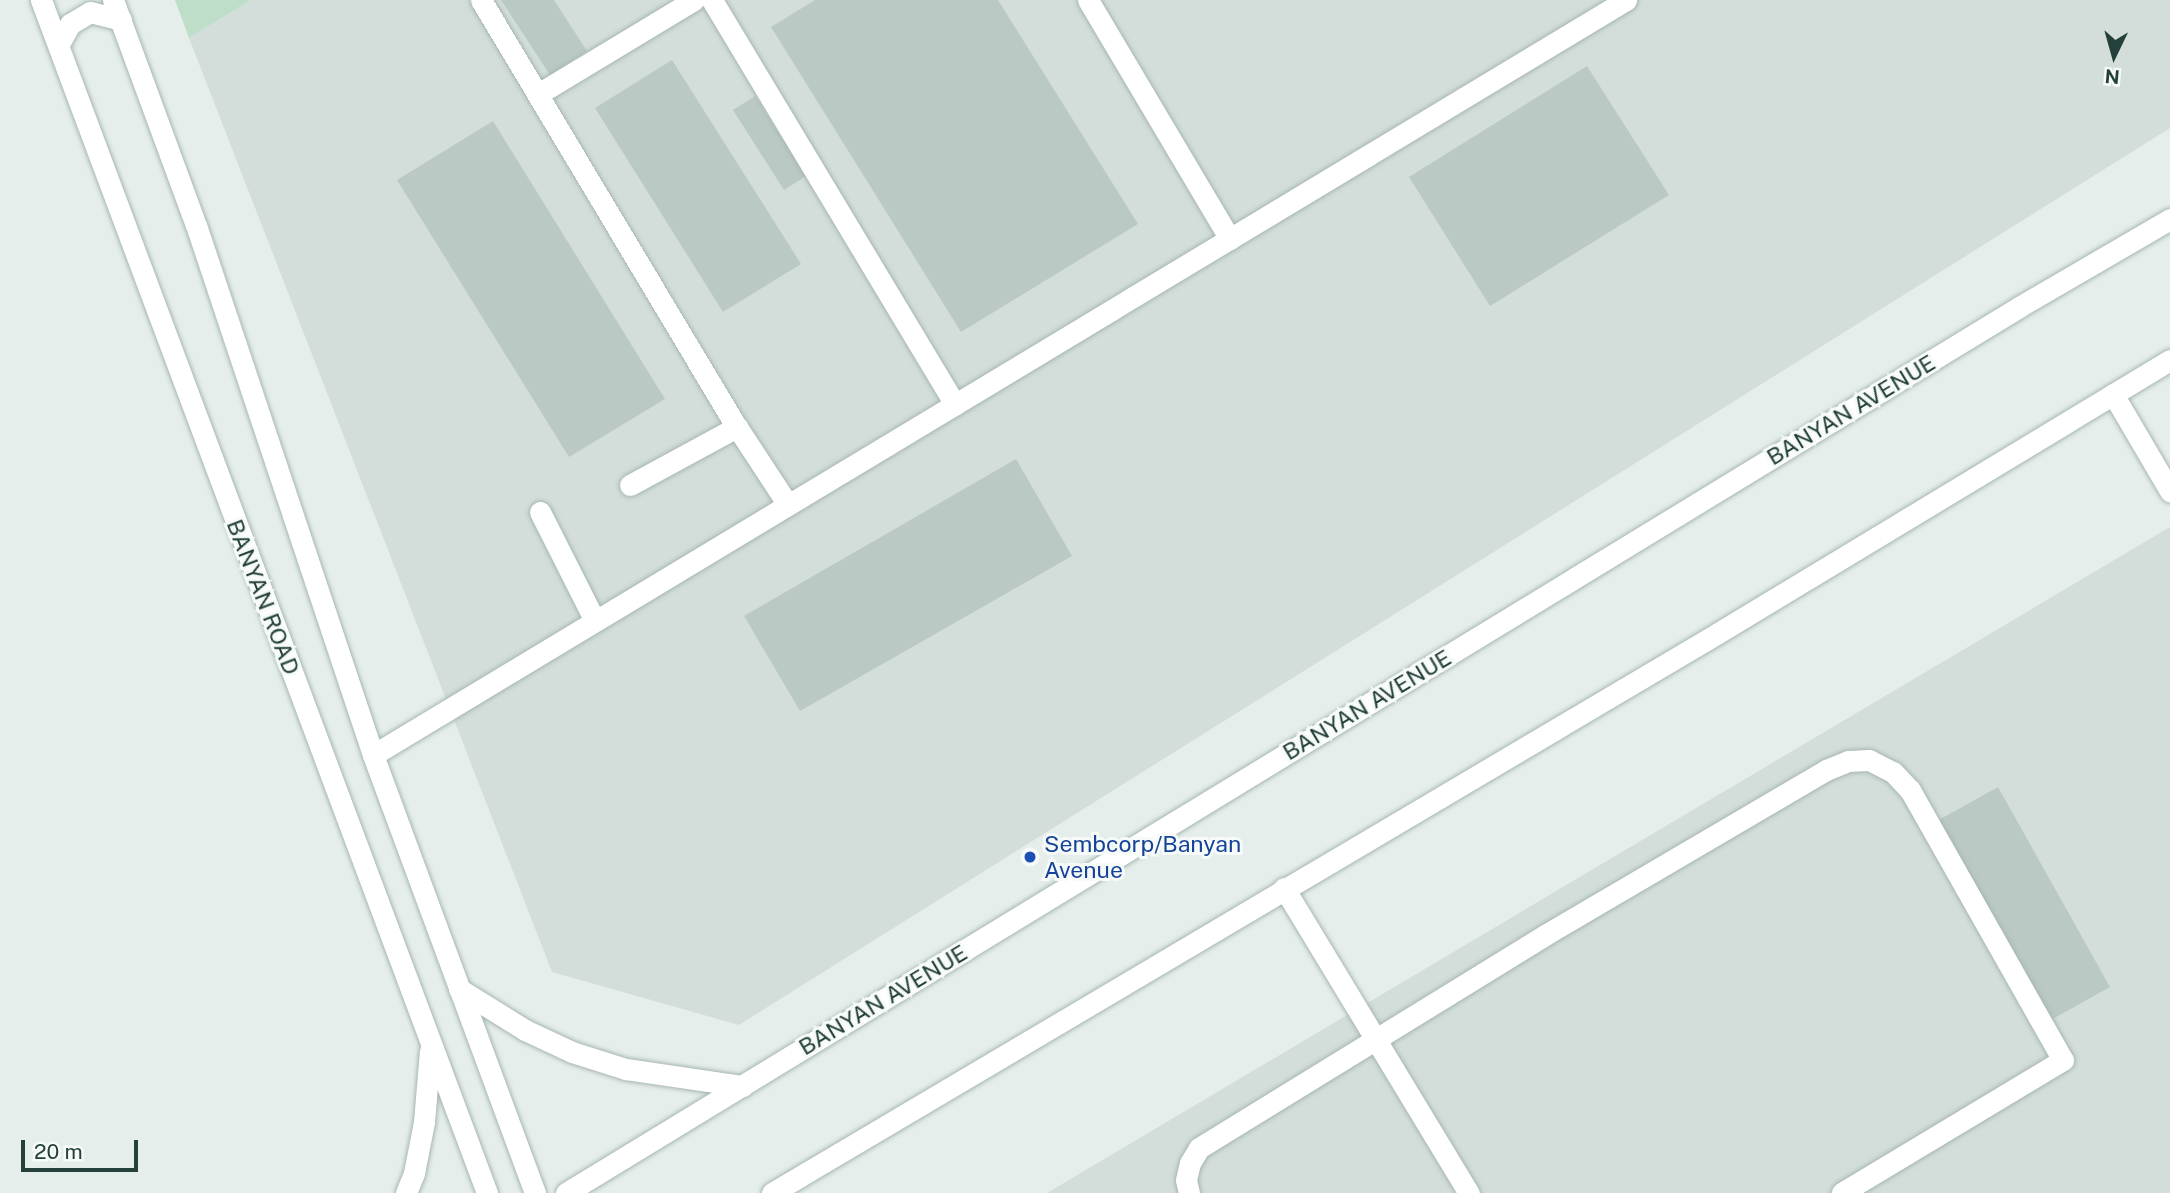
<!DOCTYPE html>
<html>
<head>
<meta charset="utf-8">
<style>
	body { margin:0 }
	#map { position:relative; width:2170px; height:1193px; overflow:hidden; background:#e5eeeb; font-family:"Public Sans",sans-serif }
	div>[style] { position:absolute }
	.built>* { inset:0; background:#d3deda }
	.green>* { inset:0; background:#bedec9 }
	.building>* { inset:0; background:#bac9c4 }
	.roads { filter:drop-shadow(0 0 2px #a7b6b2) drop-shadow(0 0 2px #a7b6b2) }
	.service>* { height:21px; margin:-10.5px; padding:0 10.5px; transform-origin:10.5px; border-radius:10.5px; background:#fff }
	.tertiary>* { height:21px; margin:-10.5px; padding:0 10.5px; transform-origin:10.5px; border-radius:10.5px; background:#fff }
	.dots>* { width:19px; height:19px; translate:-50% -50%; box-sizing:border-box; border:4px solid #f6faf8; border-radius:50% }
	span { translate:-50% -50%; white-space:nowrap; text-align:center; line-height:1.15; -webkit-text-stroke:6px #f6faf8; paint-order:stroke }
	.street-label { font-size:23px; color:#24403a }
	.transit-label { font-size:23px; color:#164399 }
	.left { translate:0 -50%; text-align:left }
	.north { position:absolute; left:2079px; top:21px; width:70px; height:70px; -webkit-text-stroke:5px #f6faf8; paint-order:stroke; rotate:185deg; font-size:19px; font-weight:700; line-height:28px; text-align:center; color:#24403a }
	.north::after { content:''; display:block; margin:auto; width:24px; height:32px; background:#24403a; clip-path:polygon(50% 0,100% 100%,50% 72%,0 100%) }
	.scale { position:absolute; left:21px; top:1140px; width:117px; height:32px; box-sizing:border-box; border:4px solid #24403a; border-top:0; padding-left:9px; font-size:21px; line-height:24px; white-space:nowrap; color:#24403a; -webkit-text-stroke:5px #f6faf8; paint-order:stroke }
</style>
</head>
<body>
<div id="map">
	<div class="built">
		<div style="clip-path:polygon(251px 0,2170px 0,2170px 128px,739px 1025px,552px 972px,189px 38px)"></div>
		<div style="clip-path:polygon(2170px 527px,2170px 1193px,1047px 1193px)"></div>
	</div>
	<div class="green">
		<div style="clip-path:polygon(175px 0,251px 0,189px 38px)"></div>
	</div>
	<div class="building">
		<div style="clip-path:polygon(501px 0,554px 0,587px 51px,550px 75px)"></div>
		<div style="clip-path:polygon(815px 0,998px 0,1138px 224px,961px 332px,771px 27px)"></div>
		<div style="clip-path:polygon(672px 60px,801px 264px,723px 312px,595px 108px)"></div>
		<div style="clip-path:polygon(1587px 66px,1669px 195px,1490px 306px,1409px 177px)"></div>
		<div style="clip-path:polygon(755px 96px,806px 176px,784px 190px,733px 110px)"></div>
		<div style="clip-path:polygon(493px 121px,665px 399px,569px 457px,397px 180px)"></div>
		<div style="clip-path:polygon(1016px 459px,1072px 556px,800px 711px,744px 616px)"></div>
		<div style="clip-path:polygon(1998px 787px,2110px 987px,2047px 1022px,1935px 822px)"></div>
	</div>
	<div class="roads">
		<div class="service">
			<div style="left:481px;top:0;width:498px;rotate:59.1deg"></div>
			<div style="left:737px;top:427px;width:93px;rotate:56.8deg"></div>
			<div style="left:712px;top:0;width:472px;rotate:59deg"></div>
			<div style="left:1088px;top:0;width:278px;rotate:59.3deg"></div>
			<div style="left:538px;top:94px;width:182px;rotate:-31.1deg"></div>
			<div style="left:2113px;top:394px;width:113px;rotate:59.6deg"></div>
			<div style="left:630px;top:485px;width:122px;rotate:-28.5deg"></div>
			<div style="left:540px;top:512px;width:122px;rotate:63.2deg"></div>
			<div style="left:373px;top:755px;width:1463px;rotate:-31.07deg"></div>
			<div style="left:1284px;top:888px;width:357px;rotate:58.8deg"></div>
			<div style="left:1189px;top:1193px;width:13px;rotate:-103deg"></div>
			<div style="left:1186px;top:1180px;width:17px;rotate:-77deg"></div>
			<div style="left:1190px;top:1163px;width:17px;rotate:-59deg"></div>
			<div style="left:1199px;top:1148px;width:406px;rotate:-31.6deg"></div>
			<div style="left:1545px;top:935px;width:326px;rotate:-30.4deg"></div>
			<div style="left:1826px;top:770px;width:24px;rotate:-22deg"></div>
			<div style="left:1848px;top:761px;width:21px;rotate:-3deg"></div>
			<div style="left:1869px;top:760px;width:27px;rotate:27deg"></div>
			<div style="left:1893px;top:772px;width:25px;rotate:47deg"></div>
			<div style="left:1910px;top:790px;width:310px;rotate:60.5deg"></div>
			<div style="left:2063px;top:1060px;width:258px;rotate:149deg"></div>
		</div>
		<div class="tertiary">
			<div style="left:41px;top:0;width:1274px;rotate:69.5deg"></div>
			<div style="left:113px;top:0;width:240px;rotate:69.8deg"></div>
			<div style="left:196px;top:225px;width:559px;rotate:71.53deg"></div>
			<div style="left:373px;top:755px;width:467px;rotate:69.7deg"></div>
			<div style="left:59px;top:44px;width:23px;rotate:-61deg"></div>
			<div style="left:70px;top:24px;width:23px;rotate:-31deg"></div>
			<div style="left:90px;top:12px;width:32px;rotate:14deg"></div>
			<div style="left:459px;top:989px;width:78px;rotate:31.8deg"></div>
			<div style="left:525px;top:1030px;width:52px;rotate:25.1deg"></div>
			<div style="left:572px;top:1052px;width:57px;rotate:17.5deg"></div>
			<div style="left:626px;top:1069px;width:118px;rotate:8.3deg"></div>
			<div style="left:406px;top:1193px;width:22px;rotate:-68deg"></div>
			<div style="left:414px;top:1173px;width:52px;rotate:-78.9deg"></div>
			<div style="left:424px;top:1122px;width:71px;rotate:-85.2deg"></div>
			<div style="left:566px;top:1193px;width:1702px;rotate:-31.37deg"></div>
			<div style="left:2019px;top:307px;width:175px;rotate:-30.2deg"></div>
			<div style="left:772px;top:1193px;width:1099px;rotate:-30.62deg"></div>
			<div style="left:1718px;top:633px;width:528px;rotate:-31.13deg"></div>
		</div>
	</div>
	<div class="dots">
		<div style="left:1030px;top:857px;background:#1a4fb4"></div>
	</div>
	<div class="street-label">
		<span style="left:1851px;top:410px;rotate:-31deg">BANYAN AVENUE</span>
		<span style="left:263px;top:597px;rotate:69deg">BANYAN ROAD</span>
		<span style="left:1367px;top:705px;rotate:-31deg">BANYAN AVENUE</span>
		<span style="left:883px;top:1000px;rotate:-31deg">BANYAN AVENUE</span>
	</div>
	<div class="transit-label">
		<span class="left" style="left:1044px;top:857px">Sembcorp/Banyan<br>Avenue</span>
	</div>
	<div class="north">N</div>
	<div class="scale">20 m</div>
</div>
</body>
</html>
